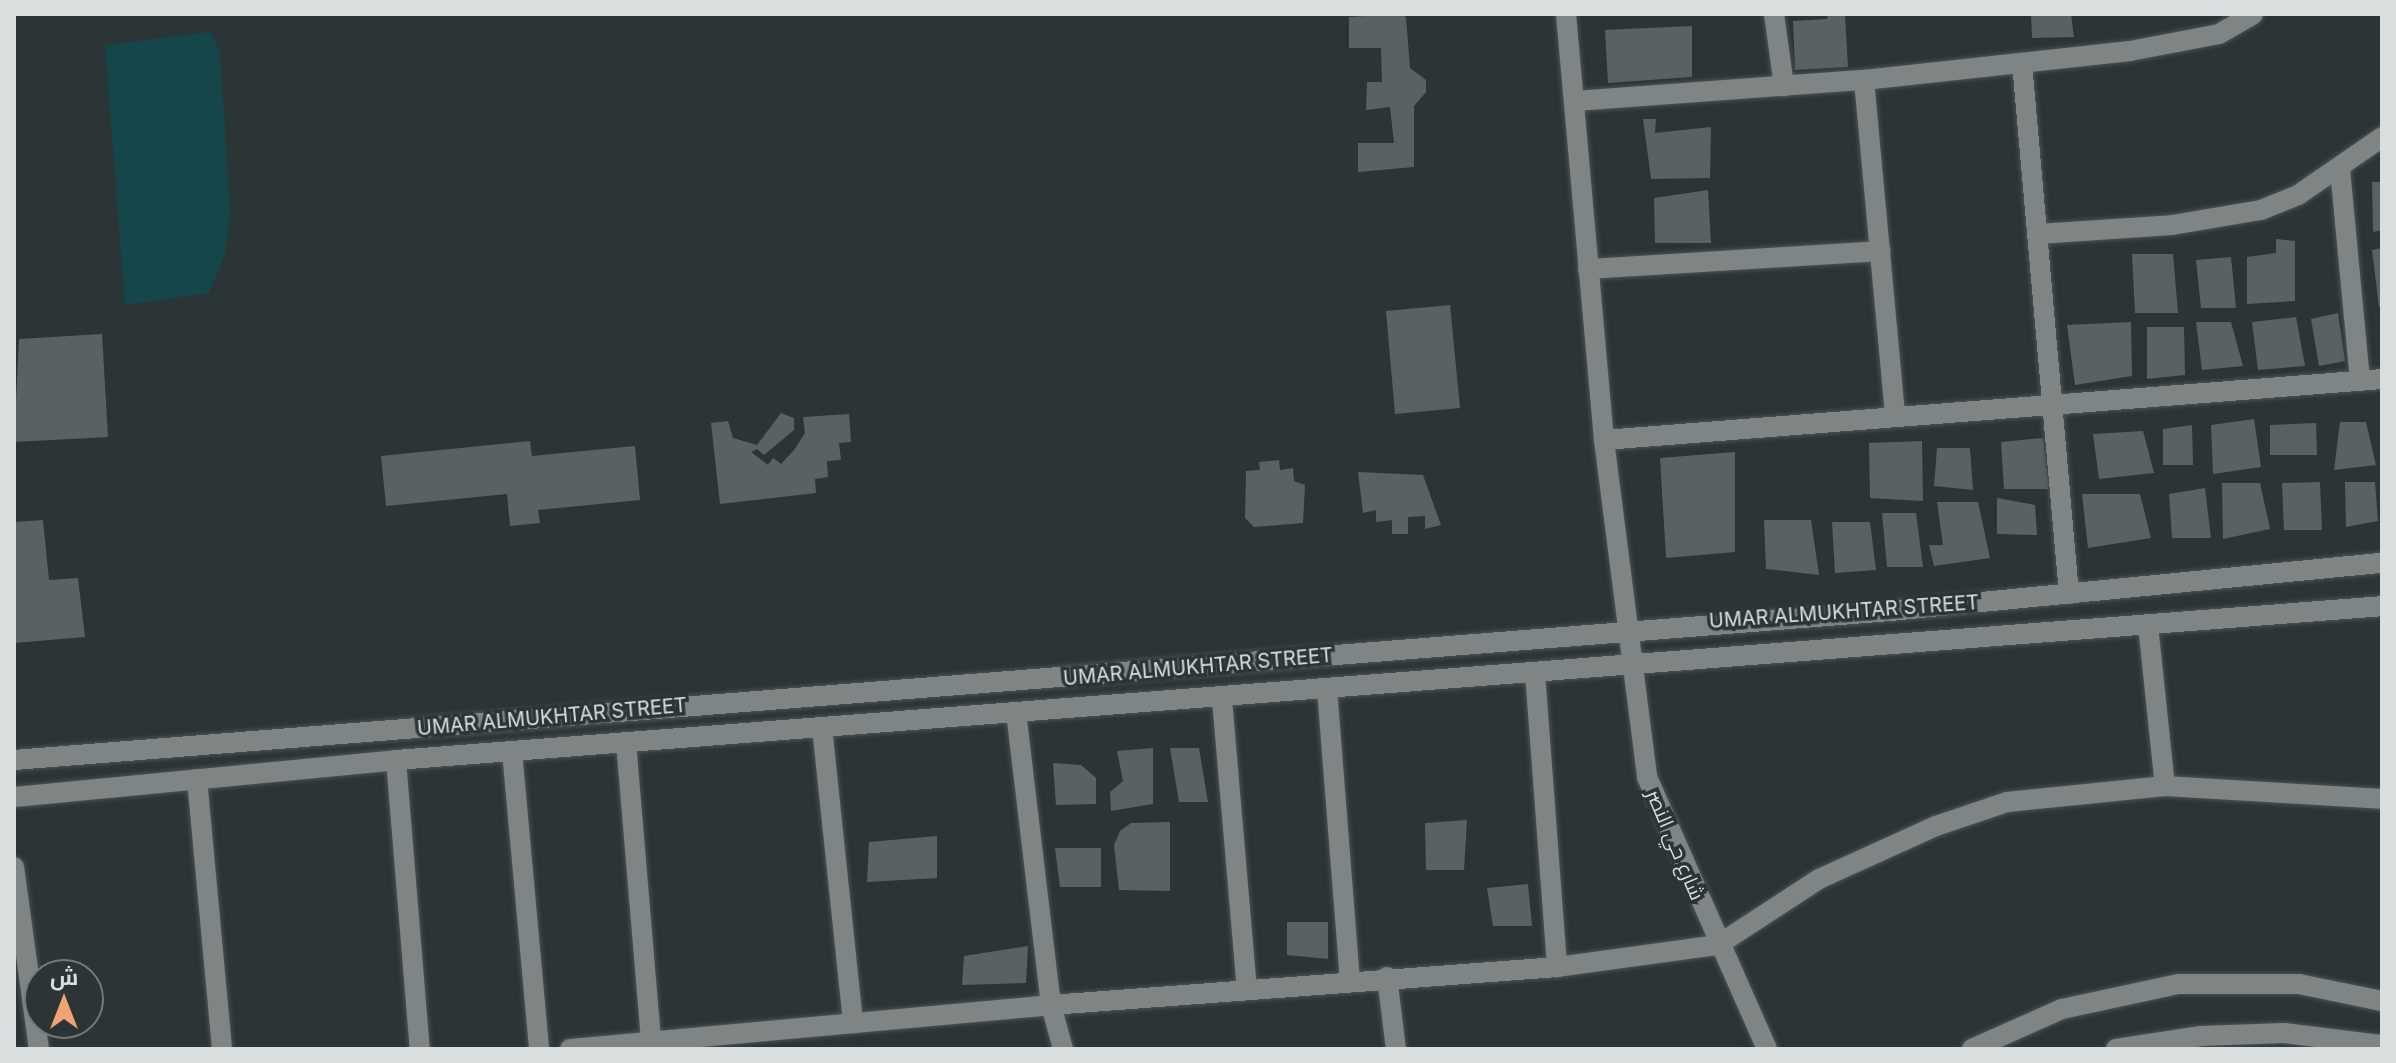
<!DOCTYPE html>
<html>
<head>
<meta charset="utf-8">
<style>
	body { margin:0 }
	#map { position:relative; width:2396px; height:1063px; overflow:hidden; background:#2b3536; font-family:Inter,Cairo,sans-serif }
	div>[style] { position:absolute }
	.green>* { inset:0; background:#154649 }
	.building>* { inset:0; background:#586263 }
	.roads { filter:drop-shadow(0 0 2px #4a5454) drop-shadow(0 0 2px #4a5454) }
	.minor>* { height:20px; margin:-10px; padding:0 10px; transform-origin:10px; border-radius:10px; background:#7f8484 }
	span { translate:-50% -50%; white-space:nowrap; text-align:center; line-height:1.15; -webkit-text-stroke:7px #2b3536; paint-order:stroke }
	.street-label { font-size:20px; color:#d9dfdf }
	.frame { position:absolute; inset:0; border:16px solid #d9dfdf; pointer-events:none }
	.north { position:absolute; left:24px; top:959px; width:80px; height:80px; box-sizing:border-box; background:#2b3536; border:2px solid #71797a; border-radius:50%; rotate:0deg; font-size:22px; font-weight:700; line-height:32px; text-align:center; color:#d9dfdf }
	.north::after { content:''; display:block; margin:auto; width:28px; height:36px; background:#efa376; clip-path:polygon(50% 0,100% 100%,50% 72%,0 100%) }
</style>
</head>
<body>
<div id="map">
	<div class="green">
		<div style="clip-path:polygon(211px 32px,220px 53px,230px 210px,225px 254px,209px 293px,125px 305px,105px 45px)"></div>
	</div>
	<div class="building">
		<div style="clip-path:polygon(1399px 14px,1406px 17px,1410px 68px,1426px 80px,1426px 92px,1414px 106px,1414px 167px,1358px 172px,1358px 143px,1394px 143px,1390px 107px,1366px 110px,1367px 82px,1382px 82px,1381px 48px,1349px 48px,1349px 17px)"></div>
		<div style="clip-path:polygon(1828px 14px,1845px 15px,1848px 67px,1795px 70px,1793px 21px,1827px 19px)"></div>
		<div style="clip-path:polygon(2031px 14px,2071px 14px,2074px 37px,2032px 38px)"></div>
		<div style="clip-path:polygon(1692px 26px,1692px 77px,1608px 83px,1605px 30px)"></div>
		<div style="clip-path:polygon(1643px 119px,1656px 119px,1655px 133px,1711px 127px,1710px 178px,1651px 179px)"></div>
		<div style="clip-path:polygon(2372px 182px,2382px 182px,2382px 230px,2373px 232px)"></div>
		<div style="clip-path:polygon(1708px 190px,1711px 243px,1655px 243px,1654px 198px)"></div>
		<div style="clip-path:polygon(2276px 239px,2295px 241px,2295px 301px,2247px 304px,2247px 257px,2276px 253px)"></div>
		<div style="clip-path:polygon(2382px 248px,2382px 307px,2379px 307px,2372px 250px)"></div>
		<div style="clip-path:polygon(2132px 254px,2173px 254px,2178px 313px,2135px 313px)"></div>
		<div style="clip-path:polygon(2231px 257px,2236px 308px,2201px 308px,2196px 260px)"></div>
		<div style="clip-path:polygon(1450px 305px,1460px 408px,1395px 414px,1386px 311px)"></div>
		<div style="clip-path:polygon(2338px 313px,2345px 361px,2319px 366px,2311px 319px)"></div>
		<div style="clip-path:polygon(2296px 317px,2305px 366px,2258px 370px,2252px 322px)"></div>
		<div style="clip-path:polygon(2131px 322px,2132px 376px,2075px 385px,2067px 325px)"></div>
		<div style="clip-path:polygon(2196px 322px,2231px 322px,2243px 366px,2202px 370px)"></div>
		<div style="clip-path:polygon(2147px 327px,2184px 327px,2185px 375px,2147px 379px)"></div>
		<div style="clip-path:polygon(102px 334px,108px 437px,14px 442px,19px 339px)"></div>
		<div style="clip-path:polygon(781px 413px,794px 418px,794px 430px,764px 455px,757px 449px,751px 452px,768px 465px,773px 458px,781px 464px,794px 450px,805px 433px,803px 417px,849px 414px,851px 442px,839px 443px,841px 460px,827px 461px,828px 477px,815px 479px,816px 493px,720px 504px,711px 423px,728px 421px,733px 438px,757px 445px)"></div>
		<div style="clip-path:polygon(2254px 419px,2261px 467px,2213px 474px,2211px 425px)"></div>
		<div style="clip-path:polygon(2340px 422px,2366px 422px,2376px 465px,2334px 470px)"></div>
		<div style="clip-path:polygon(2316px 423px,2317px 455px,2270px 455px,2270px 425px)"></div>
		<div style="clip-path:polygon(2192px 425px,2193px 465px,2163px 465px,2163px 429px)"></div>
		<div style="clip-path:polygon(2143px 431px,2154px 473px,2099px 479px,2093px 434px)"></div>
		<div style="clip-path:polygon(2043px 438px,2049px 489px,2004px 489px,2001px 442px)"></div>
		<div style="clip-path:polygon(530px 441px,532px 456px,635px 446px,640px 500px,538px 510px,540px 523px,510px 526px,507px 494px,386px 506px,381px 456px)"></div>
		<div style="clip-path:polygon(1922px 441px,1923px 501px,1870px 498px,1869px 443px)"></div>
		<div style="clip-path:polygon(1937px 448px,1970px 448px,1973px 490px,1934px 486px)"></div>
		<div style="clip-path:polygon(1735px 452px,1735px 552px,1666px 558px,1660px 458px)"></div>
		<div style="clip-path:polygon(1279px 460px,1280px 470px,1293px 468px,1294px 481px,1305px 485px,1303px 523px,1254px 527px,1245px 518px,1246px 471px,1260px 470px,1259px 462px)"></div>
		<div style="clip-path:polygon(1358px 472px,1423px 475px,1441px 525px,1425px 529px,1425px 516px,1408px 517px,1408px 534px,1392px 534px,1392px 520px,1376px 522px,1376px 510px,1363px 513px)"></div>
		<div style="clip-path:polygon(2320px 482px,2322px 530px,2284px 530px,2282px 483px)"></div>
		<div style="clip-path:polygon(2345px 482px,2375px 482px,2378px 521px,2346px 527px)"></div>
		<div style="clip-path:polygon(2222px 483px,2260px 483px,2270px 529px,2223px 539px)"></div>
		<div style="clip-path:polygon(2205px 488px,2211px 538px,2172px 538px,2169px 494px)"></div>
		<div style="clip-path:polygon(2082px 494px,2140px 494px,2151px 538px,2088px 548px)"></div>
		<div style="clip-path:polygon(1997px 498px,2035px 505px,2037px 535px,1997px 534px)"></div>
		<div style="clip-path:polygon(1937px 502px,1978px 502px,1990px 558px,1934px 566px,1929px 545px,1943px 545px)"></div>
		<div style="clip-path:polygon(1882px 513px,1916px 513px,1923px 567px,1887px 567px)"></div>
		<div style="clip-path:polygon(43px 520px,49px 580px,78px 578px,85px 637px,14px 643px,14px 522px)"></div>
		<div style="clip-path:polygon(1764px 520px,1811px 520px,1819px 575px,1766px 569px)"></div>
		<div style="clip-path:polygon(1832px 522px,1870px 522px,1876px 570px,1835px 573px)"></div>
		<div style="clip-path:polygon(1153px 748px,1153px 804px,1111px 811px,1110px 792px,1123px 781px,1117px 751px)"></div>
		<div style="clip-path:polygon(1170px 748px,1199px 748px,1208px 802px,1179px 802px)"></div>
		<div style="clip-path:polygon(1053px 763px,1081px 765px,1096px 778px,1096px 804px,1056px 805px)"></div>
		<div style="clip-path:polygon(1467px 820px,1464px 870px,1426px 870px,1425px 823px)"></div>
		<div style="clip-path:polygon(1170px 822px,1170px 891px,1119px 890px,1114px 845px,1120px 831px,1131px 823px)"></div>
		<div style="clip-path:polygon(937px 836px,937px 878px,867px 882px,869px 842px)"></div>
		<div style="clip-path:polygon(1055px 848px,1101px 848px,1101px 887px,1060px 887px)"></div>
		<div style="clip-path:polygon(1528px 884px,1532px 926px,1493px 926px,1487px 888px)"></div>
		<div style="clip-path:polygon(1287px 922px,1328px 922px,1328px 959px,1287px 955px)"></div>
		<div style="clip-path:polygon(1028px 946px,1026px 983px,962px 985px,964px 956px)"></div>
	</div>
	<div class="roads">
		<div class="minor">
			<div style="left:1566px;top:14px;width:428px;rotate:84.9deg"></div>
			<div style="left:1604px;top:440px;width:340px;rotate:82.7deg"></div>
			<div style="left:1647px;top:777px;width:297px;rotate:66.2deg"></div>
			<div style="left:1774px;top:14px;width:73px;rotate:82.1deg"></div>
			<div style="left:2022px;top:63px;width:533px;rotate:84.94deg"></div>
			<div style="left:1864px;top:80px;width:338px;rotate:84.7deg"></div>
			<div style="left:1575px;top:101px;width:290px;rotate:-4.2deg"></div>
			<div style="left:1864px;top:80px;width:268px;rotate:-6.2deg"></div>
			<div style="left:2130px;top:51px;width:91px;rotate:-10.8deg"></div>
			<div style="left:2219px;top:34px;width:39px;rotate:-30deg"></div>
			<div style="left:2340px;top:169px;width:212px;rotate:84.6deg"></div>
			<div style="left:2038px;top:234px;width:134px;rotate:-3.8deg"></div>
			<div style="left:2172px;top:225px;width:90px;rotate:-9.6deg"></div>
			<div style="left:2261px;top:210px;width:40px;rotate:-22deg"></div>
			<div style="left:2298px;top:195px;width:102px;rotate:-34.6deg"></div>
			<div style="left:1588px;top:269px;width:293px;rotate:-3.5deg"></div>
			<div style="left:1604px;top:440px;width:780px;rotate:-4.48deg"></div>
			<div style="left:2148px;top:625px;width:162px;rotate:84deg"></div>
			<div style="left:1535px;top:673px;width:295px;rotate:85.7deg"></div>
			<div style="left:1327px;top:689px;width:292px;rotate:85.5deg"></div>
			<div style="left:1222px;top:699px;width:291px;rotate:85.1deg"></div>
			<div style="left:1016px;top:712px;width:295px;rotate:83.2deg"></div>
			<div style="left:1051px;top:1005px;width:46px;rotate:74.7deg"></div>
			<div style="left:822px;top:727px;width:298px;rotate:84deg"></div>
			<div style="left:626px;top:742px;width:300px;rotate:85.2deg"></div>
			<div style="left:512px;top:751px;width:299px;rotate:84.8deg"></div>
			<div style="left:14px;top:760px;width:1882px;rotate:-4.54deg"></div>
			<div style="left:1890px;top:611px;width:494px;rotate:-5.6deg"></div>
			<div style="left:396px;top:760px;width:290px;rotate:85.3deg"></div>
			<div style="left:197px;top:779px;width:271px;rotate:84.7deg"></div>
			<div style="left:14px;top:797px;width:384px;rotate:-5.5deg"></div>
			<div style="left:396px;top:760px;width:1992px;rotate:-4.43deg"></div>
			<div style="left:14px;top:867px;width:184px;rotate:82.2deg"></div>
			<div style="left:1387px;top:977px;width:73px;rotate:82.9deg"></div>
			<div style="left:570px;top:1049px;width:483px;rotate:-5.2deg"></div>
			<div style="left:1051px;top:1005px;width:507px;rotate:-4.29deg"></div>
			<div style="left:1557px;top:967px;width:162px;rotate:-7.8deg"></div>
			<div style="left:1718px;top:945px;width:121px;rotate:-33.2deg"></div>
			<div style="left:1819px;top:879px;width:128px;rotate:-24.4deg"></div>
			<div style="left:1936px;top:826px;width:75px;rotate:-18.7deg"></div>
			<div style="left:2007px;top:802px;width:159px;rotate:-5.8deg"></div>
			<div style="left:2165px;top:786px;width:217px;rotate:3.4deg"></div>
			<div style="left:1972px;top:1049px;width:98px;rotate:-24deg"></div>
			<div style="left:2062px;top:1009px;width:120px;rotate:-12.1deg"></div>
			<div style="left:2179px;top:984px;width:120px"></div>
			<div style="left:2299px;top:984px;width:85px;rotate:11.6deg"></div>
			<div style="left:2116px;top:1049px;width:86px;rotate:-8.7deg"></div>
			<div style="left:2201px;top:1036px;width:83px;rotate:-2.1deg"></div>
			<div style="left:2284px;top:1033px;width:99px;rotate:7deg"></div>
		</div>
	</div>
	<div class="street-label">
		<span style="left:1844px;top:612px;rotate:-4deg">UMAR ALMUKHTAR STREET</span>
		<span style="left:1198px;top:667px;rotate:-5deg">UMAR ALMUKHTAR STREET</span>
		<span style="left:552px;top:717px;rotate:-5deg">UMAR ALMUKHTAR STREET</span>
		<span style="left:1675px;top:845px;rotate:67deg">شارع حي النصر</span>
	</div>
	<div class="frame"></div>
	<div class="north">ش</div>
</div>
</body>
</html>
